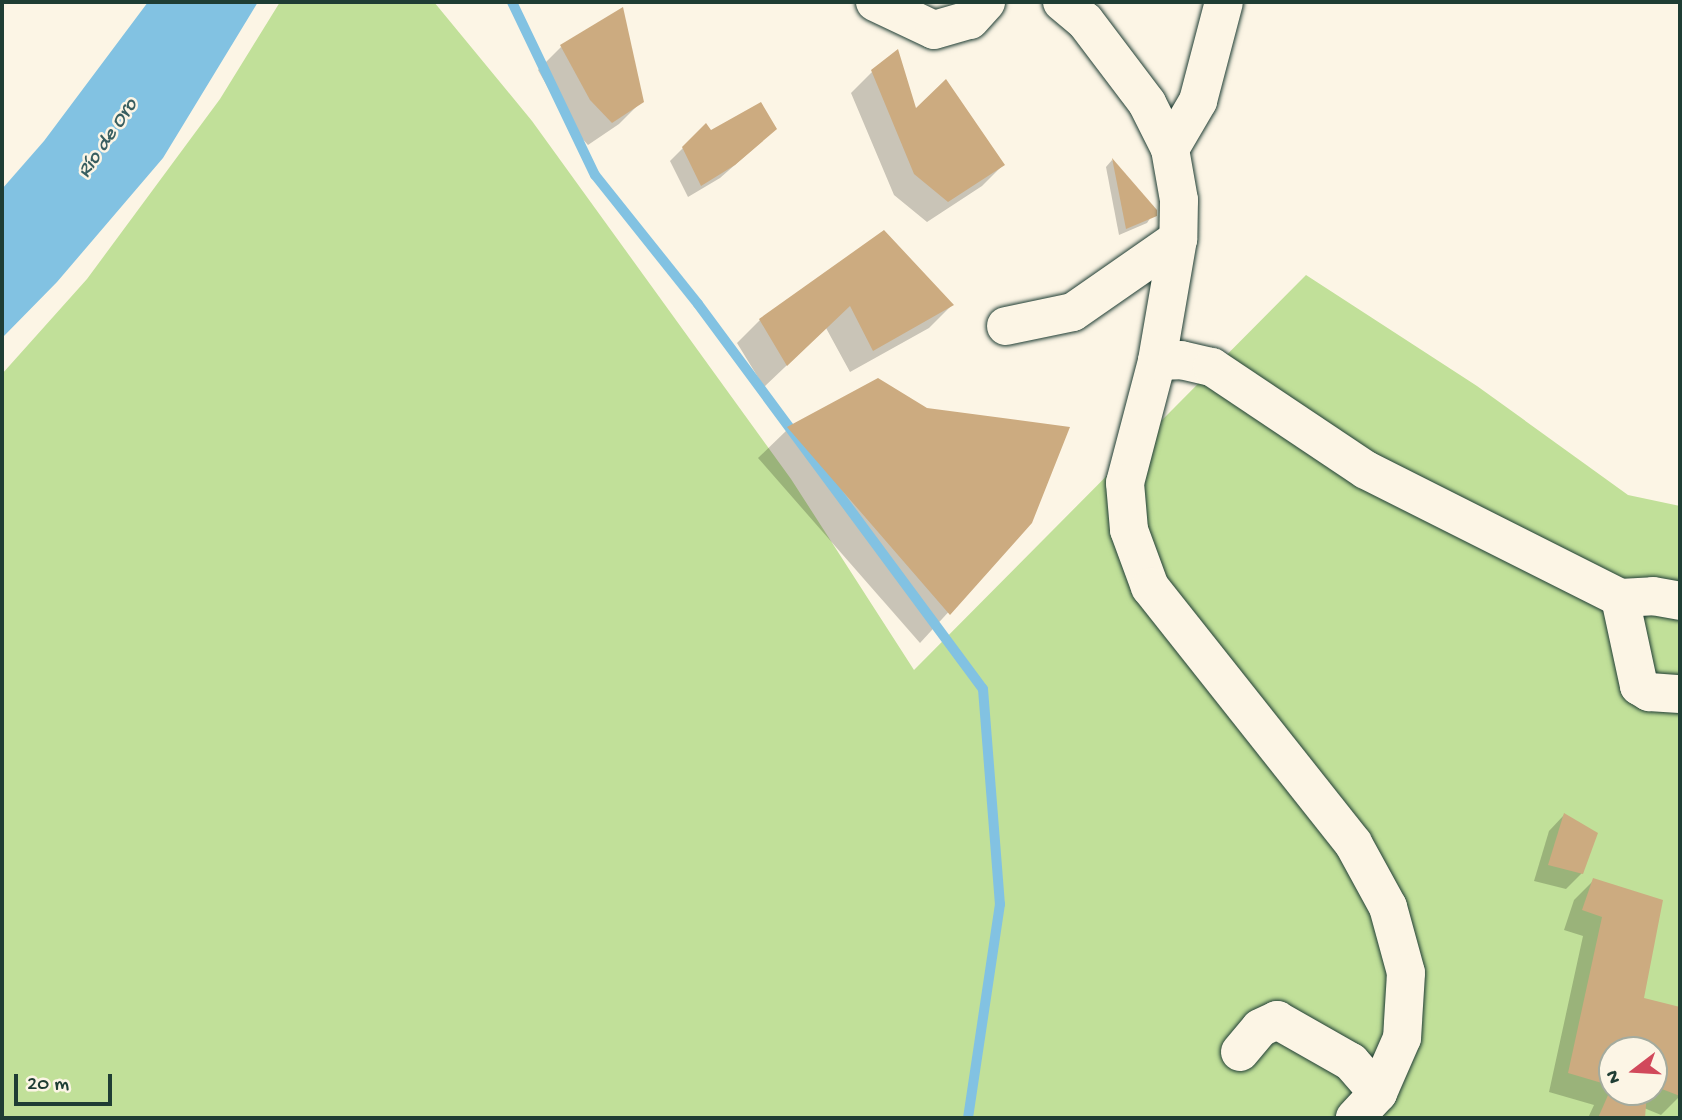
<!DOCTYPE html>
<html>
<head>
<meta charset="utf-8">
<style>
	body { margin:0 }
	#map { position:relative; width:1682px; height:1120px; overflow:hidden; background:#fcf5e5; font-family:"Gochi Hand",sans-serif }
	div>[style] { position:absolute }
	.green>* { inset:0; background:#c1e099 }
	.water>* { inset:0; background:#82c2e2 }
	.shadow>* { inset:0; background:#0003 }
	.stream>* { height:10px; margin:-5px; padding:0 5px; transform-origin:5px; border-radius:5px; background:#82c2e2 }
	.building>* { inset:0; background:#ccab80 }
	.roads { filter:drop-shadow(0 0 2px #1f3d34) drop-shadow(0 0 2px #1f3d34) }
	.minor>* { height:38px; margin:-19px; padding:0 19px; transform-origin:19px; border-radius:19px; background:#fcf5e5 }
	span { translate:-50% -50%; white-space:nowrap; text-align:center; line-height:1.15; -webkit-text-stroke:5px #fcf5e5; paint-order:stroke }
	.water-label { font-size:21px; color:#385e60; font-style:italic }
	.frame { position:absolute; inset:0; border:4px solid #1f3d34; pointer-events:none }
	.north { position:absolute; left:1598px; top:1036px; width:70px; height:70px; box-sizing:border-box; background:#fcf5e5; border:2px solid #a4ab9e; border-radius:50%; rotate:253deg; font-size:19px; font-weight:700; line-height:28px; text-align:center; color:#1f3d34 }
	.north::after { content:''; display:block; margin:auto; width:24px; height:32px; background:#d1495b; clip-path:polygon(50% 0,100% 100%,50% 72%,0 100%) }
	.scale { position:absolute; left:14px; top:1074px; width:98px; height:32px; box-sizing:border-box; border:4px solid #1f3d34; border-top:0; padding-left:9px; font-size:21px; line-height:24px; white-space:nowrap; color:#1f3d34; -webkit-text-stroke:5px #fcf5e5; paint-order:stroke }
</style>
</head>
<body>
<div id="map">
	<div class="green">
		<div style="clip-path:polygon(evenodd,280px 2px,434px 2px,532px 121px,791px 479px,914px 670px,1306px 275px,1477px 386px,1628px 495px,1680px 506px,1680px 1118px,2px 1118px,2px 374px,87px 279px,220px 99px,280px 2px,1612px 1050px,1654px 1050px,1654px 1092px,1612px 1092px,1612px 1050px)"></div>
	</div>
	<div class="water">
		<div style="clip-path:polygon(148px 2px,258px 2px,163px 158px,57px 282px,2px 338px,2px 189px,44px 141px)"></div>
	</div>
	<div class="shadow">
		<div style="clip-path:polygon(561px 47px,642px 101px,619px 124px,588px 145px,568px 123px,538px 70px)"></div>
		<div style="clip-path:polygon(872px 72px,915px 111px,1003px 165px,982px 186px,927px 222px,894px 195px,851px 93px)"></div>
		<div style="clip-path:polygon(705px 126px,710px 132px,761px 142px,720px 178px,688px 197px,670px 161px)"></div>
		<div style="clip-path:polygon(1112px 160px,1155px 211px,1147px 223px,1119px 235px,1106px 167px)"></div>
		<div style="clip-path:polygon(884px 233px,952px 305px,929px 328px,850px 372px,826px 328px,764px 387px,737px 343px,760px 320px)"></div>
		<div style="clip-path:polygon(878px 380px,1031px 522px,920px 643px,758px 458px,788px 429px)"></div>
		<div style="clip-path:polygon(1564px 815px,1582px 873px,1566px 889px,1534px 881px,1549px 831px)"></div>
		<div style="clip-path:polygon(evenodd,1594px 880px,1642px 1000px,1680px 1009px,1680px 1096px,1661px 1115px,1644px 1108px,1643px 1118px,1588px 1118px,1594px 1105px,1549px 1092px,1583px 936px,1564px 930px,1574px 900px,1594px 880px,1612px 1050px,1654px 1050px,1654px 1092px,1612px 1092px,1612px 1050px)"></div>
	</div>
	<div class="stream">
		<div style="left:512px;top:2px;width:192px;rotate:64.4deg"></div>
		<div style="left:595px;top:175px;width:165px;rotate:51.4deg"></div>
		<div style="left:698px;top:304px;width:479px;rotate:53.5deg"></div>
		<div style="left:983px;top:689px;width:216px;rotate:85.5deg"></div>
		<div style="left:1000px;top:904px;width:216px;rotate:98.5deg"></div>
	</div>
	<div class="building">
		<div style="clip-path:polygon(623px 7px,644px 102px,612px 123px,590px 100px,560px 45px)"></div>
		<div style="clip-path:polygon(898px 49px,916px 108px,946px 79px,1005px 165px,948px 202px,914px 174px,871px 70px)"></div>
		<div style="clip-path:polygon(761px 102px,777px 129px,735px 165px,701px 186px,682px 147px,706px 123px,711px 130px)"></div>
		<div style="clip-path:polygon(1112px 158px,1157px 210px,1157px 216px,1126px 229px)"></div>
		<div style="clip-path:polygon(884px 230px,954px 305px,873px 351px,850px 306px,787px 366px,759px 319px)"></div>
		<div style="clip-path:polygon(878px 378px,927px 408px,1070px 427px,1032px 523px,950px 615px,787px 427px)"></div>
		<div style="clip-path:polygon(1564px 813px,1598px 833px,1583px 874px,1548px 865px)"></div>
		<div style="clip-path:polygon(1593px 878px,1663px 900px,1644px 998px,1680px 1007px,1680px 1096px,1654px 1086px,1654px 1050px,1612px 1050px,1612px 1086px,1568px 1073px,1602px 917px,1582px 910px)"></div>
		<div style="clip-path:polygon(1612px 1086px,1612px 1092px,1647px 1092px,1645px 1118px,1598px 1118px)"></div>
	</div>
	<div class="roads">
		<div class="minor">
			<div style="left:875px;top:2px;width:65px;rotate:25.4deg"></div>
			<div style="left:934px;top:30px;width:37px;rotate:-16deg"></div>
			<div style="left:970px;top:20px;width:24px;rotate:-48deg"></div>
			<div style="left:1062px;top:2px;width:30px;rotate:40deg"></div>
			<div style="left:1085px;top:21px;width:103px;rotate:52.9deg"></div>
			<div style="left:1147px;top:103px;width:51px;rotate:63.4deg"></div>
			<div style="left:1170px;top:149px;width:52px;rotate:80deg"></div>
			<div style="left:1179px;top:200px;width:39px;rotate:91deg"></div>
			<div style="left:1178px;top:239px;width:124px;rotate:99.8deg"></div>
			<div style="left:1157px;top:361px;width:126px;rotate:104.7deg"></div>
			<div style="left:1125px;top:483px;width:47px;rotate:85.1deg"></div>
			<div style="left:1129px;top:530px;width:61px;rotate:69.8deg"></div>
			<div style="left:1150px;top:587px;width:327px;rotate:51.6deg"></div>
			<div style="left:1353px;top:843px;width:73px;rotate:61.3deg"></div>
			<div style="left:1388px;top:907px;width:68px;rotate:74.7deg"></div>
			<div style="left:1406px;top:973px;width:65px;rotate:93.5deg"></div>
			<div style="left:1402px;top:1038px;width:60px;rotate:113.6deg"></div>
			<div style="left:1378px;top:1093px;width:34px;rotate:133deg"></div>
			<div style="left:1170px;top:149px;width:56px;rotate:-59.7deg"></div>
			<div style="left:1198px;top:101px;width:102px;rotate:-75.3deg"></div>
			<div style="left:1006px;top:326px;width:68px;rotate:-11.8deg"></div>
			<div style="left:1073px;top:312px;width:128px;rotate:-34.8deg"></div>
			<div style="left:1157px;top:361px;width:24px;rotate:-2deg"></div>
			<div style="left:1181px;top:360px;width:32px;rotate:13deg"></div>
			<div style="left:1212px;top:367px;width:185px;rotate:33.8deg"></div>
			<div style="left:1366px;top:470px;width:284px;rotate:26.7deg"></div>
			<div style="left:1620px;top:598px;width:33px;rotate:-3deg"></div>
			<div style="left:1653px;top:596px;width:27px;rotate:10deg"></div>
			<div style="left:1620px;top:598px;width:90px;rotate:77.8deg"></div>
			<div style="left:1639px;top:686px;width:12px;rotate:31deg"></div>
			<div style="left:1649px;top:692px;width:31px;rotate:4deg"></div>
			<div style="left:1240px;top:1052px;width:31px;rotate:-50deg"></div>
			<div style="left:1260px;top:1028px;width:19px;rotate:-25deg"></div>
			<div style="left:1277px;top:1020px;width:85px;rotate:29.6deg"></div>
			<div style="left:1351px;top:1062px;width:41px;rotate:48.9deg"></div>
		</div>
	</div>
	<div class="water-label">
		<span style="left:109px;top:139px;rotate:-56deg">Río de Oro</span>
	</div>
	<div class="frame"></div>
	<div class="north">N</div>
	<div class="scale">20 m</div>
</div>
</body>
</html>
